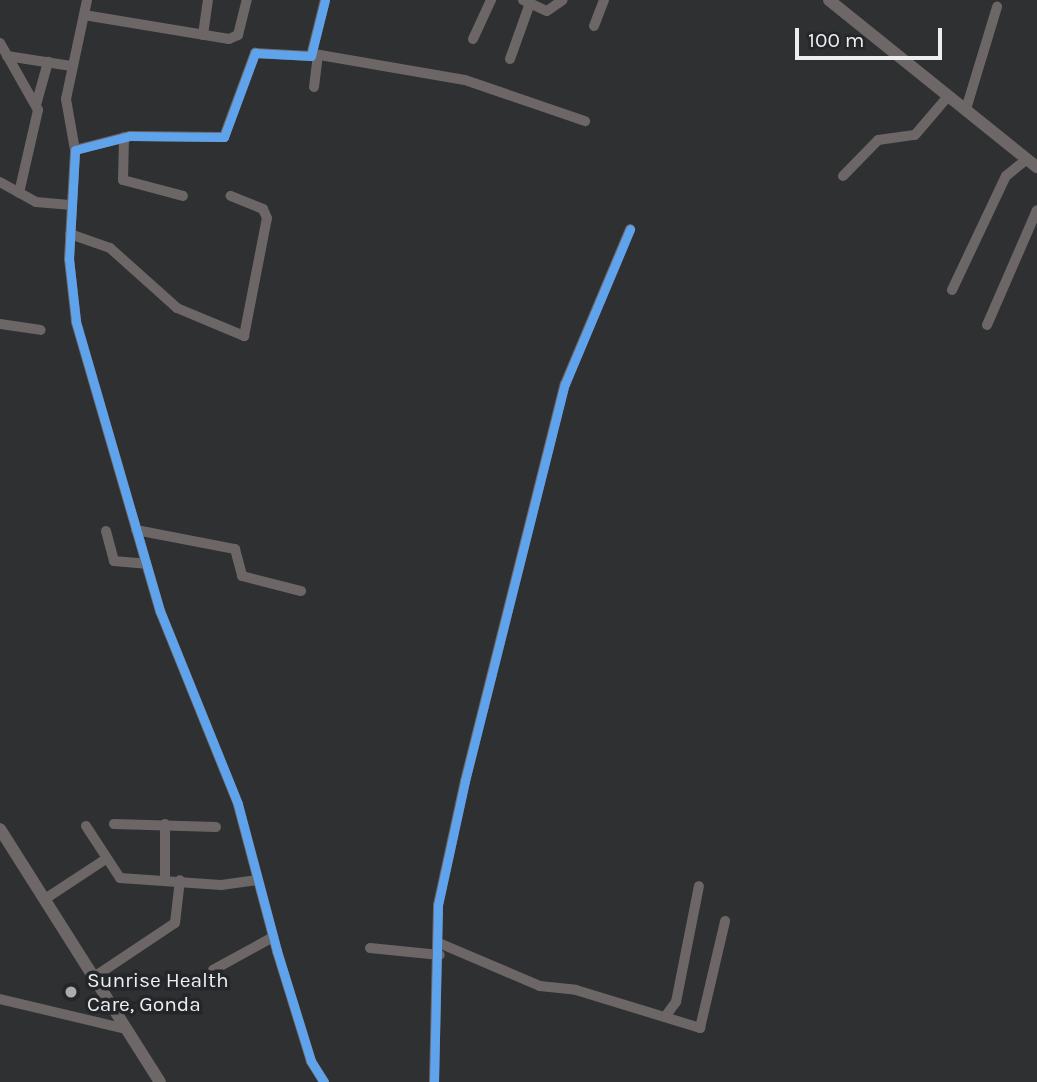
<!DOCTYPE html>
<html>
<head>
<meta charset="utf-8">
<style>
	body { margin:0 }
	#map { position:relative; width:1037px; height:1082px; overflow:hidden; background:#2f3032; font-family:Karla,sans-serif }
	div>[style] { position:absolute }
	.minor>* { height:10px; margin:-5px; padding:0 5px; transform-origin:5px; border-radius:5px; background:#6c6666 }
	.major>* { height:12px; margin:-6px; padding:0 6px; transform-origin:6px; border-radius:6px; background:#6d6767 }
	.cycleway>* { height:9px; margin:-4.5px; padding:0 4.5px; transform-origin:4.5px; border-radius:4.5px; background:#60a3ed }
	.dots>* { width:19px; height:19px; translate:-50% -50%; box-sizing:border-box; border:4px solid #252629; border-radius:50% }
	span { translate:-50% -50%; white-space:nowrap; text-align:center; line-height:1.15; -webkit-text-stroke:7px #252629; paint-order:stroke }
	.poi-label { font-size:21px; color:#edeef0 }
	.left { translate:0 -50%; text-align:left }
	.scale { position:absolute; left:795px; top:28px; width:147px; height:32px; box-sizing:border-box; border:4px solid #edeef0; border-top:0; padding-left:9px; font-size:21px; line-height:24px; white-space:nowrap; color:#edeef0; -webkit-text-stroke:5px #252629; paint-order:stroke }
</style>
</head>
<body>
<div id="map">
	<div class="minor">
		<div style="left:523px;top:0;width:26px;rotate:25deg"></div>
		<div style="left:547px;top:11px;width:19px;rotate:-35deg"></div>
		<div style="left:84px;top:15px;width:147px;rotate:9.4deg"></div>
		<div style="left:229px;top:39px;width:10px;rotate:-24deg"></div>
		<div style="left:238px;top:35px;width:36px;rotate:-76deg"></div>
		<div style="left:594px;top:26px;width:28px;rotate:-69deg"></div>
		<div style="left:203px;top:35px;width:35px;rotate:-82deg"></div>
		<div style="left:473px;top:39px;width:43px;rotate:-65.2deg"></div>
		<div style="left:0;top:43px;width:77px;rotate:60.4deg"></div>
		<div style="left:38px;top:110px;width:85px;rotate:102.9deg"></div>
		<div style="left:314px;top:54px;width:153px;rotate:9.8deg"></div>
		<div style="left:465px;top:80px;width:127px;rotate:18.9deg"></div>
		<div style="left:7px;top:56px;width:65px;rotate:8.9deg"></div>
		<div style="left:510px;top:59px;width:59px;rotate:-70.3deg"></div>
		<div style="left:314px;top:87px;width:32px;rotate:-83deg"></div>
		<div style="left:36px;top:105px;width:45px;rotate:-74.4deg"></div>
		<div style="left:966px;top:109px;width:107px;rotate:-73.1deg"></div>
		<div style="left:124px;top:137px;width:43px;rotate:91.3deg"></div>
		<div style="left:123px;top:180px;width:62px;rotate:14.9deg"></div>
		<div style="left:75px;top:150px;width:52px;rotate:-100deg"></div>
		<div style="left:66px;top:99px;width:101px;rotate:-78deg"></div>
		<div style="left:843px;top:176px;width:50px;rotate:-45.8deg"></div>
		<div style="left:878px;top:140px;width:37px;rotate:-8deg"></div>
		<div style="left:915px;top:135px;width:52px;rotate:-49.6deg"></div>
		<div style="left:0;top:182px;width:41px;rotate:29.1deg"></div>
		<div style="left:36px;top:202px;width:36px;rotate:5deg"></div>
		<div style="left:70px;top:234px;width:42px;rotate:19.3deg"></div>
		<div style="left:110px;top:248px;width:90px;rotate:41.8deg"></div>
		<div style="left:177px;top:308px;width:73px;rotate:22.7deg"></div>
		<div style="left:244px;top:336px;width:120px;rotate:-79deg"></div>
		<div style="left:267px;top:218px;width:10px;rotate:-114deg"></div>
		<div style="left:263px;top:209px;width:35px;rotate:-158deg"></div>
		<div style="left:952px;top:290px;width:126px;rotate:-64.7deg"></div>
		<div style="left:1006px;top:176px;width:27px;rotate:-39deg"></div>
		<div style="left:0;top:324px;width:41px;rotate:8.3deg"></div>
		<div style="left:987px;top:325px;width:125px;rotate:-66.5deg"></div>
		<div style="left:136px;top:530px;width:101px;rotate:10.9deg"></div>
		<div style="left:235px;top:549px;width:28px;rotate:75deg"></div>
		<div style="left:242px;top:576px;width:61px;rotate:14.3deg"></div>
		<div style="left:106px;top:531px;width:31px;rotate:75deg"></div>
		<div style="left:114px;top:561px;width:32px;rotate:5deg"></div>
		<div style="left:114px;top:824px;width:102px;rotate:1.7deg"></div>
		<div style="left:165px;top:824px;width:55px;rotate:90deg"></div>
		<div style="left:86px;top:826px;width:62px;rotate:56.8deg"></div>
		<div style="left:120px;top:878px;width:101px;rotate:4deg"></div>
		<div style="left:221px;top:885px;width:35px;rotate:-8deg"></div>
		<div style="left:45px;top:899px;width:73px;rotate:-33.3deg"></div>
		<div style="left:439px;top:943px;width:110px;rotate:23.1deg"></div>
		<div style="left:540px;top:986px;width:36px;rotate:6deg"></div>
		<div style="left:576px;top:990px;width:130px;rotate:17deg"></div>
		<div style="left:700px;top:1028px;width:110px;rotate:-76.8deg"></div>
		<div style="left:370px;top:948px;width:70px;rotate:5.7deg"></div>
		<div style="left:213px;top:970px;width:68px;rotate:-28.8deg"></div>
		<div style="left:94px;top:977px;width:97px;rotate:-33.7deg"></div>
		<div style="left:175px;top:923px;width:43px;rotate:-83.4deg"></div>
		<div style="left:0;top:999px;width:130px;rotate:13.4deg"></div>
		<div style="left:665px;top:1017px;width:19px;rotate:-54deg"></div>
		<div style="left:676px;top:1002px;width:118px;rotate:-78.8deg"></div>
		<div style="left:324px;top:1082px;width:25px;rotate:-122deg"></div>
		<div style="left:311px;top:1061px;width:115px;rotate:-107.2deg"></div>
		<div style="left:277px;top:951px;width:152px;rotate:-104.9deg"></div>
		<div style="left:238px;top:804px;width:208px;rotate:-112deg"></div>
		<div style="left:160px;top:611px;width:302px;rotate:-106.2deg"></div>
		<div style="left:76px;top:321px;width:62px;rotate:-96.4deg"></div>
		<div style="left:69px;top:259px;width:109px;rotate:-86.8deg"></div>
		<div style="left:75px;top:150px;width:57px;rotate:-14.3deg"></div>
		<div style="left:130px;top:136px;width:94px;rotate:0.6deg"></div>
		<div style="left:224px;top:137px;width:90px;rotate:-69.7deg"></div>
		<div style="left:255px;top:53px;width:56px;rotate:3.1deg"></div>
		<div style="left:311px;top:56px;width:58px;rotate:-76deg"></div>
		<div style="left:434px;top:1082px;width:177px;rotate:-88.7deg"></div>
		<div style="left:438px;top:905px;width:127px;rotate:-77.7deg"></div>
		<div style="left:465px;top:781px;width:409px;rotate:-75.9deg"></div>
		<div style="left:565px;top:384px;width:168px;rotate:-67.2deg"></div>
	</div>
	<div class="major">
		<div style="left:829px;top:0;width:267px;rotate:38.8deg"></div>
		<div style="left:0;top:829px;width:299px;rotate:57.7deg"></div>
	</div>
	<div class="cycleway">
		<div style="left:324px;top:1082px;width:25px;rotate:-122deg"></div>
		<div style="left:311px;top:1061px;width:115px;rotate:-107.2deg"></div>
		<div style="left:277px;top:951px;width:152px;rotate:-104.9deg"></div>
		<div style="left:238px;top:804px;width:208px;rotate:-112deg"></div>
		<div style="left:160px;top:611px;width:302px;rotate:-106.2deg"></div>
		<div style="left:76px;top:321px;width:62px;rotate:-96.4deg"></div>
		<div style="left:69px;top:259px;width:109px;rotate:-86.8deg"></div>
		<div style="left:75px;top:150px;width:57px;rotate:-14.3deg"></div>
		<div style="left:130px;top:136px;width:94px;rotate:0.6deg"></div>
		<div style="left:224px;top:137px;width:90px;rotate:-69.7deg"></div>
		<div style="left:255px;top:53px;width:56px;rotate:3.1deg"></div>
		<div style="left:311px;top:56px;width:58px;rotate:-76deg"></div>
		<div style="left:434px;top:1082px;width:177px;rotate:-88.7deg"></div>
		<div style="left:438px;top:905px;width:127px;rotate:-77.7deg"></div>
		<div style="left:465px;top:781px;width:409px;rotate:-75.9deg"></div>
		<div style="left:565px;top:384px;width:168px;rotate:-67.2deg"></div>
	</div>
	<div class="dots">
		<div style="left:71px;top:992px;background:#aaacae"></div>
	</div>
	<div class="poi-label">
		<span class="left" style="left:87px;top:992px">Sunrise Health<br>Care, Gonda</span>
	</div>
	<div class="scale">100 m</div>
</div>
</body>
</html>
